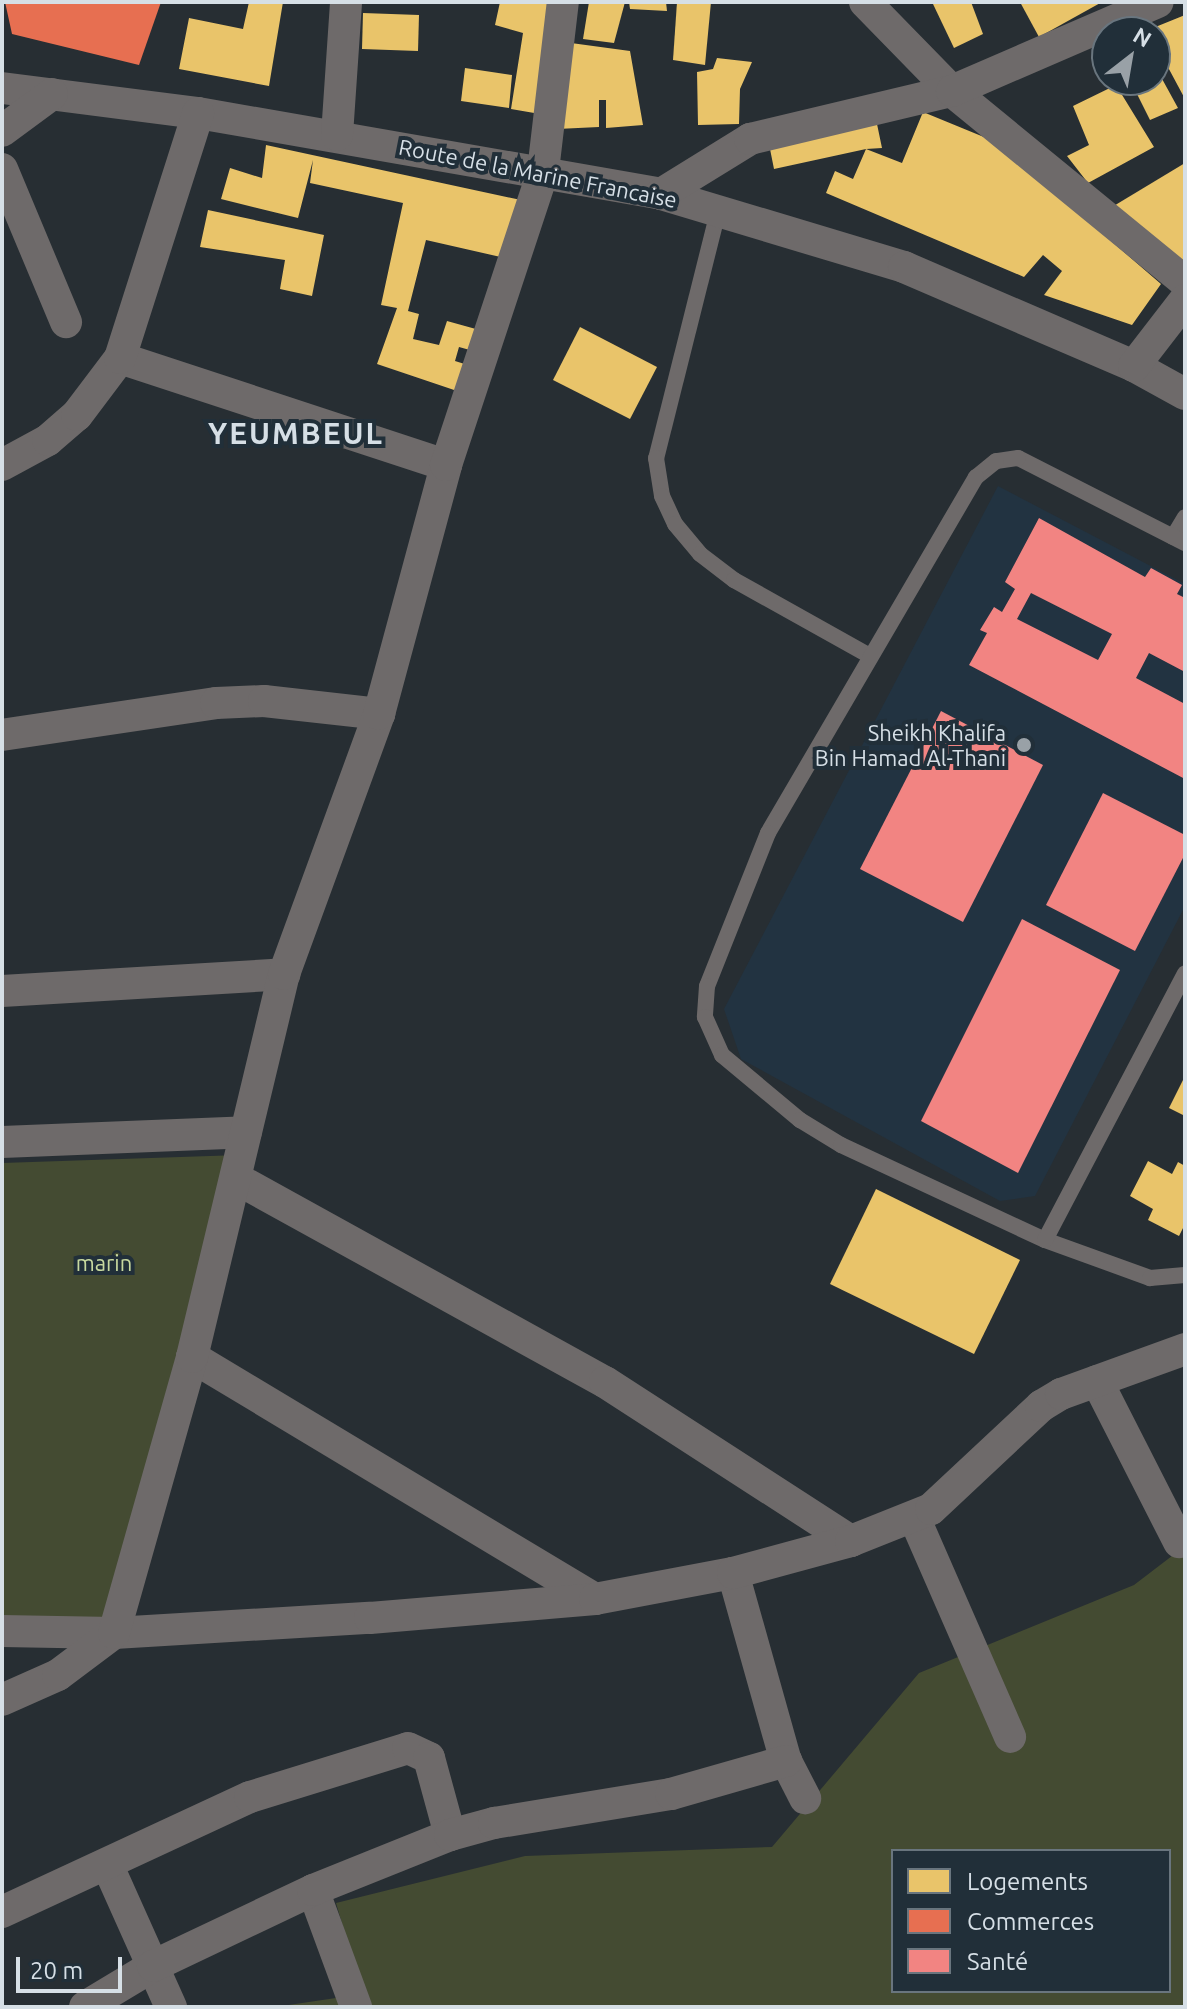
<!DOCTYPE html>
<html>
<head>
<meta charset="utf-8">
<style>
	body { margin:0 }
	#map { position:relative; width:1187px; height:2009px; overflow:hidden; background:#272e33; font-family:Ubuntu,sans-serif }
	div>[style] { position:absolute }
	.built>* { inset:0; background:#223341 }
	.green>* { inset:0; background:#444b32 }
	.homes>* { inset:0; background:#e9c46a }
	.shops>* { inset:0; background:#e76f51 }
	.health>* { inset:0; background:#f28482 }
	.service>* { height:16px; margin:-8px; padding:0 8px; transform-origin:8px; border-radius:8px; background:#6e6a6a }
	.minor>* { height:32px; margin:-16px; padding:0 16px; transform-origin:16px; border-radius:16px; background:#6e6a6a }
	.dots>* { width:22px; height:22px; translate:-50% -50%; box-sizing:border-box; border:4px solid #212f39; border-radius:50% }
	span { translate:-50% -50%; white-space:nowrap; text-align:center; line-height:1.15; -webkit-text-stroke:8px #212f39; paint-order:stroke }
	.street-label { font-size:22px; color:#d6dfe6 }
	.poi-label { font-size:22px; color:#d6dfe6 }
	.right { translate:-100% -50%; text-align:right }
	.park-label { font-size:22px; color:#c8d99f }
	.district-label { font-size:30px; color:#d6dfe6; font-weight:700; letter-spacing:2px }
	.frame { position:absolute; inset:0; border:4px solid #d6dfe6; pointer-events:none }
	.legend { position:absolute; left:891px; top:1849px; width:280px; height:144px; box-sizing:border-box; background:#212f39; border:2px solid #69757e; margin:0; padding:10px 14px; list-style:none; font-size:24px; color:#d6dfe6 }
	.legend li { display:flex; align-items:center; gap:16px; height:40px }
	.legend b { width:40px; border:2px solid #69757e }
	.north { position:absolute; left:1091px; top:16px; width:80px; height:80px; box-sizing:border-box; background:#212f39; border:2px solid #69757e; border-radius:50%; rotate:31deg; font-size:22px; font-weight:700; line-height:32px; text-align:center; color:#d6dfe6 }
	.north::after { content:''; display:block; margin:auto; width:28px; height:36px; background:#99a1a7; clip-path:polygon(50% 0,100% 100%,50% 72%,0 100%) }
	.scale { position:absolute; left:16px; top:1957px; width:106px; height:36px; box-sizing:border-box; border:4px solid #d6dfe6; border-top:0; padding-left:10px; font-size:24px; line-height:28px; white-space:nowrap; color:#d6dfe6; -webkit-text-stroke:6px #212f39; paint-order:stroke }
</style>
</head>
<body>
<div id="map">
	<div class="built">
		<div style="clip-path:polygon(998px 486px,1185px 584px,1185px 906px,1035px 1196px,1000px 1201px,741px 1059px,724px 1009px)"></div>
	</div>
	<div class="green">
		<div style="clip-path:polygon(240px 1155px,113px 1618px,2px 1622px,2px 1163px)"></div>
		<div style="clip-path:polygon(evenodd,1185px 1546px,1185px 2007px,275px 2007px,363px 1994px,336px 1903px,525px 1856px,772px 1847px,919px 1673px,1134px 1585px,1185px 1546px,893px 1851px,1169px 1851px,1169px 1991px,893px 1991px,893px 1851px)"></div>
	</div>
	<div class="homes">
		<div style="clip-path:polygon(249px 2px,283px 2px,269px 86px,179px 69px,189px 18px,243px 29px)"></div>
		<div style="clip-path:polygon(500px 2px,558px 2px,540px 114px,511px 109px,523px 33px,495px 25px)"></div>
		<div style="clip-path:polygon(589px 2px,625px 2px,614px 43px,583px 39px)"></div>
		<div style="clip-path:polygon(629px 2px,666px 2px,667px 11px,630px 9px)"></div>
		<div style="clip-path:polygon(677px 2px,711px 2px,705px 65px,673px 60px)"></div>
		<div style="clip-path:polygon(939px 2px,971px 2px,983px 34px,954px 48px,933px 4px)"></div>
		<div style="clip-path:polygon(1020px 2px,1102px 2px,1039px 37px)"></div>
		<div style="clip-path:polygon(363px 13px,419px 15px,418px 51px,362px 49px)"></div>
		<div style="clip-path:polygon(1185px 15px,1185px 99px,1155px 43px,1155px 32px,1148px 30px)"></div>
		<div style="clip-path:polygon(571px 43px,630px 51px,643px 125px,606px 128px,606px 100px,599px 100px,599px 127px,557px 129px)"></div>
		<div style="clip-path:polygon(717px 58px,752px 62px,740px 89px,739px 124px,698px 125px,697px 72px,713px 69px)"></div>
		<div style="clip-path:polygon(1155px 66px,1178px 108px,1150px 120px,1130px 80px,1155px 80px)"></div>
		<div style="clip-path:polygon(465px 68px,512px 75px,509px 108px,461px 101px)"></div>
		<div style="clip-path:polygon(1116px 85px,1154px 147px,1088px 183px,1067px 156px,1089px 145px,1073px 106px)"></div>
		<div style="clip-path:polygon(923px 112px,996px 142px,1161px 284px,1132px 325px,1044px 295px,1062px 271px,1043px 255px,1024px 277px,826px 193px,835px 171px,853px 179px,866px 149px,774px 169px,769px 144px,877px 124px,882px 148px,866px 149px,902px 163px)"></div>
		<div style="clip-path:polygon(266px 145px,521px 200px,505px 258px,426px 240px,408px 311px,419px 314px,413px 339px,439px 345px,447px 321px,483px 331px,477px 352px,459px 347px,455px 361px,471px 366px,463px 393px,377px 364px,397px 308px,381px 305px,403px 203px,310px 183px,313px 160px,298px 218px,221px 199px,230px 168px,262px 178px)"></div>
		<div style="clip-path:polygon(1185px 163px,1185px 266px,1112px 207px)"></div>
		<div style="clip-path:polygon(208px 210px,324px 235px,312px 296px,280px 289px,285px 260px,200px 247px)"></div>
		<div style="clip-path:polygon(580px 327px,657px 367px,630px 419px,553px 380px)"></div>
		<div style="clip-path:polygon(1185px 1076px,1185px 1116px,1169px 1108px)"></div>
		<div style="clip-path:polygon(1148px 1161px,1172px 1174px,1178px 1162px,1185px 1166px,1185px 1224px,1179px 1236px,1148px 1220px,1153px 1209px,1130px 1196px)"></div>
		<div style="clip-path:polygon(876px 1189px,1020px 1260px,974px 1354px,830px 1284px)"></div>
	</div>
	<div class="shops">
		<div style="clip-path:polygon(5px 2px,161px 2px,139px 65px,12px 34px)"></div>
	</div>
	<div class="health">
		<div style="clip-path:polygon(evenodd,1039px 518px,1145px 577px,1151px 568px,1182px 585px,1177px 594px,1185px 598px,1185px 672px,1149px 653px,1136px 678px,1185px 704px,1185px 779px,969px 665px,987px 633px,980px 630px,994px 607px,1002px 612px,1015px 589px,1005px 582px,1039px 518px,1031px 593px,1112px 634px,1098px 660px,1017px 619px,1031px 593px)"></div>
		<div style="clip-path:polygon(941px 711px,1043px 765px,963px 922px,860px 869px)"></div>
		<div style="clip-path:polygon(1103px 793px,1185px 835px,1185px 854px,1135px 951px,1046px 905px)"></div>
		<div style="clip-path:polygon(1022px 919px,1120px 970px,1018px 1173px,921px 1121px)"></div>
	</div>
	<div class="service">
		<div style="left:718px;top:212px;width:254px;rotate:104.1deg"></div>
		<div style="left:656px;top:458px;width:38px;rotate:81deg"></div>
		<div style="left:662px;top:496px;width:31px;rotate:65deg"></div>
		<div style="left:675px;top:524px;width:39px;rotate:50deg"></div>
		<div style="left:700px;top:554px;width:43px;rotate:37.4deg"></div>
		<div style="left:734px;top:580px;width:154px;rotate:29.2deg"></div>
		<div style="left:1173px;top:537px;width:23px;rotate:-59deg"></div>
		<div style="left:1185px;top:543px;width:187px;rotate:-153deg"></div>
		<div style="left:1018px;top:458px;width:22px;rotate:172deg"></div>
		<div style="left:996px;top:461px;width:26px;rotate:141deg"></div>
		<div style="left:976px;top:477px;width:412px;rotate:120.3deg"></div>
		<div style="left:768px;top:833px;width:165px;rotate:111.7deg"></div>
		<div style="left:707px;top:986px;width:31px;rotate:94deg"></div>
		<div style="left:705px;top:1017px;width:42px;rotate:65.9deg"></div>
		<div style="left:722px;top:1055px;width:102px;rotate:39.8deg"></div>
		<div style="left:800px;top:1120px;width:48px;rotate:31.4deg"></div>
		<div style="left:841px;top:1145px;width:225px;rotate:25deg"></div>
		<div style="left:1045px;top:1240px;width:112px;rotate:19.9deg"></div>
		<div style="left:1150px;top:1278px;width:35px;rotate:-5deg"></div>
		<div style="left:1045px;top:1240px;width:301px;rotate:-62.3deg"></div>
	</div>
	<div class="minor">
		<div style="left:865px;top:2px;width:124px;rotate:45.7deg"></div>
		<div style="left:952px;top:91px;width:301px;rotate:39.3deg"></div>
		<div style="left:2px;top:88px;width:198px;rotate:7.3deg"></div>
		<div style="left:198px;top:113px;width:470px;rotate:9.9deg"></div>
		<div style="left:661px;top:194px;width:254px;rotate:16.7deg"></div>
		<div style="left:904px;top:267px;width:250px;rotate:23.3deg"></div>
		<div style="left:1134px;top:366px;width:58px;rotate:28.8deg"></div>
		<div style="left:2px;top:131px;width:62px;rotate:-36.5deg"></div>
		<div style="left:337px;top:135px;width:133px;rotate:-86.1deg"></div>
		<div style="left:2px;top:169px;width:166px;rotate:67.3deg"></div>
		<div style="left:661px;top:194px;width:105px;rotate:-31.7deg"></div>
		<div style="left:750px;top:139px;width:208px;rotate:-13.4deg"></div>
		<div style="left:952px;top:91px;width:224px;rotate:-23.4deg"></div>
		<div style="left:120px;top:358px;width:343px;rotate:18.2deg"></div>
		<div style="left:1134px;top:366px;width:83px;rotate:-52.3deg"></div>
		<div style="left:2px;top:465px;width:52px;rotate:-28.5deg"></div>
		<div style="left:48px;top:440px;width:38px;rotate:-41deg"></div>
		<div style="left:77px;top:415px;width:71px;rotate:-53deg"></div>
		<div style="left:120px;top:358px;width:257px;rotate:-72.3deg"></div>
		<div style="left:2px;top:735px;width:216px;rotate:-8.5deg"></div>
		<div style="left:216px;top:703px;width:48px;rotate:-2.4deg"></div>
		<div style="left:264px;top:701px;width:116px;rotate:6.4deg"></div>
		<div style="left:2px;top:991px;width:283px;rotate:-3.4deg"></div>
		<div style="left:2px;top:1142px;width:244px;rotate:-2.3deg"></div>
		<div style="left:237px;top:1179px;width:420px;rotate:28.9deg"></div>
		<div style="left:605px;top:1382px;width:293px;rotate:32.9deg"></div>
		<div style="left:192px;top:1357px;width:470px;rotate:31deg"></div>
		<div style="left:1097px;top:1381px;width:181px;rotate:63deg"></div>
		<div style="left:914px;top:1517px;width:240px;rotate:66.4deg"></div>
		<div style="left:733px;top:1573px;width:195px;rotate:74.3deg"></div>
		<div style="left:786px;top:1761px;width:42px;rotate:62.8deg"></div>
		<div style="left:2px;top:1631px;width:112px;rotate:1deg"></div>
		<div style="left:114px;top:1633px;width:256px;rotate:-3.4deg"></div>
		<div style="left:370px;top:1618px;width:226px;rotate:-4.8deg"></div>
		<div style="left:595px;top:1599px;width:140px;rotate:-10.7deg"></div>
		<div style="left:733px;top:1573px;width:122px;rotate:-15.2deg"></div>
		<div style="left:851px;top:1541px;width:86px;rotate:-21.8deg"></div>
		<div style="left:931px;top:1509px;width:151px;rotate:-43.1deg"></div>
		<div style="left:1041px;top:1406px;width:23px;rotate:-31deg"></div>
		<div style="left:1061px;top:1394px;width:132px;rotate:-19.9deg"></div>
		<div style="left:2px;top:1700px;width:61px;rotate:-24.1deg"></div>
		<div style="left:58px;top:1675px;width:70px;rotate:-36.9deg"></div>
		<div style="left:114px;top:1633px;width:287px;rotate:-74.2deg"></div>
		<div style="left:192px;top:1357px;width:394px;rotate:-76.5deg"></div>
		<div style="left:284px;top:974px;width:277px;rotate:-69.9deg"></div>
		<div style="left:379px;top:714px;width:258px;rotate:-74.9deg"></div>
		<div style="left:446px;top:465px;width:310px;rotate:-71.7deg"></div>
		<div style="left:543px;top:171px;width:170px;rotate:-83.3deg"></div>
		<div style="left:107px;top:1864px;width:157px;rotate:65.9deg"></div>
		<div style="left:313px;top:1890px;width:125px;rotate:69.8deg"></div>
		<div style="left:2px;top:1912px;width:273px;rotate:-24.9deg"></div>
		<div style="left:250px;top:1797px;width:165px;rotate:-17.2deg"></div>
		<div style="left:408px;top:1748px;width:23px;rotate:25deg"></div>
		<div style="left:429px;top:1758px;width:80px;rotate:74.7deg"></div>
		<div style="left:85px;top:2007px;width:79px;rotate:-31.1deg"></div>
		<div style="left:153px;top:1966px;width:177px;rotate:-25.4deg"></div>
		<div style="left:313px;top:1890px;width:148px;rotate:-21.9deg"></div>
		<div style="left:450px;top:1835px;width:46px;rotate:-15.3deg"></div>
		<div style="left:494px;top:1823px;width:179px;rotate:-9.3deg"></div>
		<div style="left:671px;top:1794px;width:120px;rotate:-16deg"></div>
	</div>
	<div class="dots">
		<div style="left:1024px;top:745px;background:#99a1a7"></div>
	</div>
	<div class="street-label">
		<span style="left:538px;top:173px;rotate:11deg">Route de la Marine Francaise</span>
	</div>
	<div class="poi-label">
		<span class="right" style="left:1006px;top:745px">Sheikh Khalifa<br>Bin Hamad Al-Thani</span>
	</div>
	<div class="park-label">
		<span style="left:104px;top:1263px">marin</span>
	</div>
	<div class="district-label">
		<span style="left:296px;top:433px">YEUMBEUL</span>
	</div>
	<div class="frame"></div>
	<ul class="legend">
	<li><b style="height:22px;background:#e9c46a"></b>Logements</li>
	<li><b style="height:22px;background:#e76f51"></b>Commerces</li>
	<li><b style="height:22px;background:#f28482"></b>Santé</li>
	</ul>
	<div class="north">N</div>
	<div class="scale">20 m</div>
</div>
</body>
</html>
